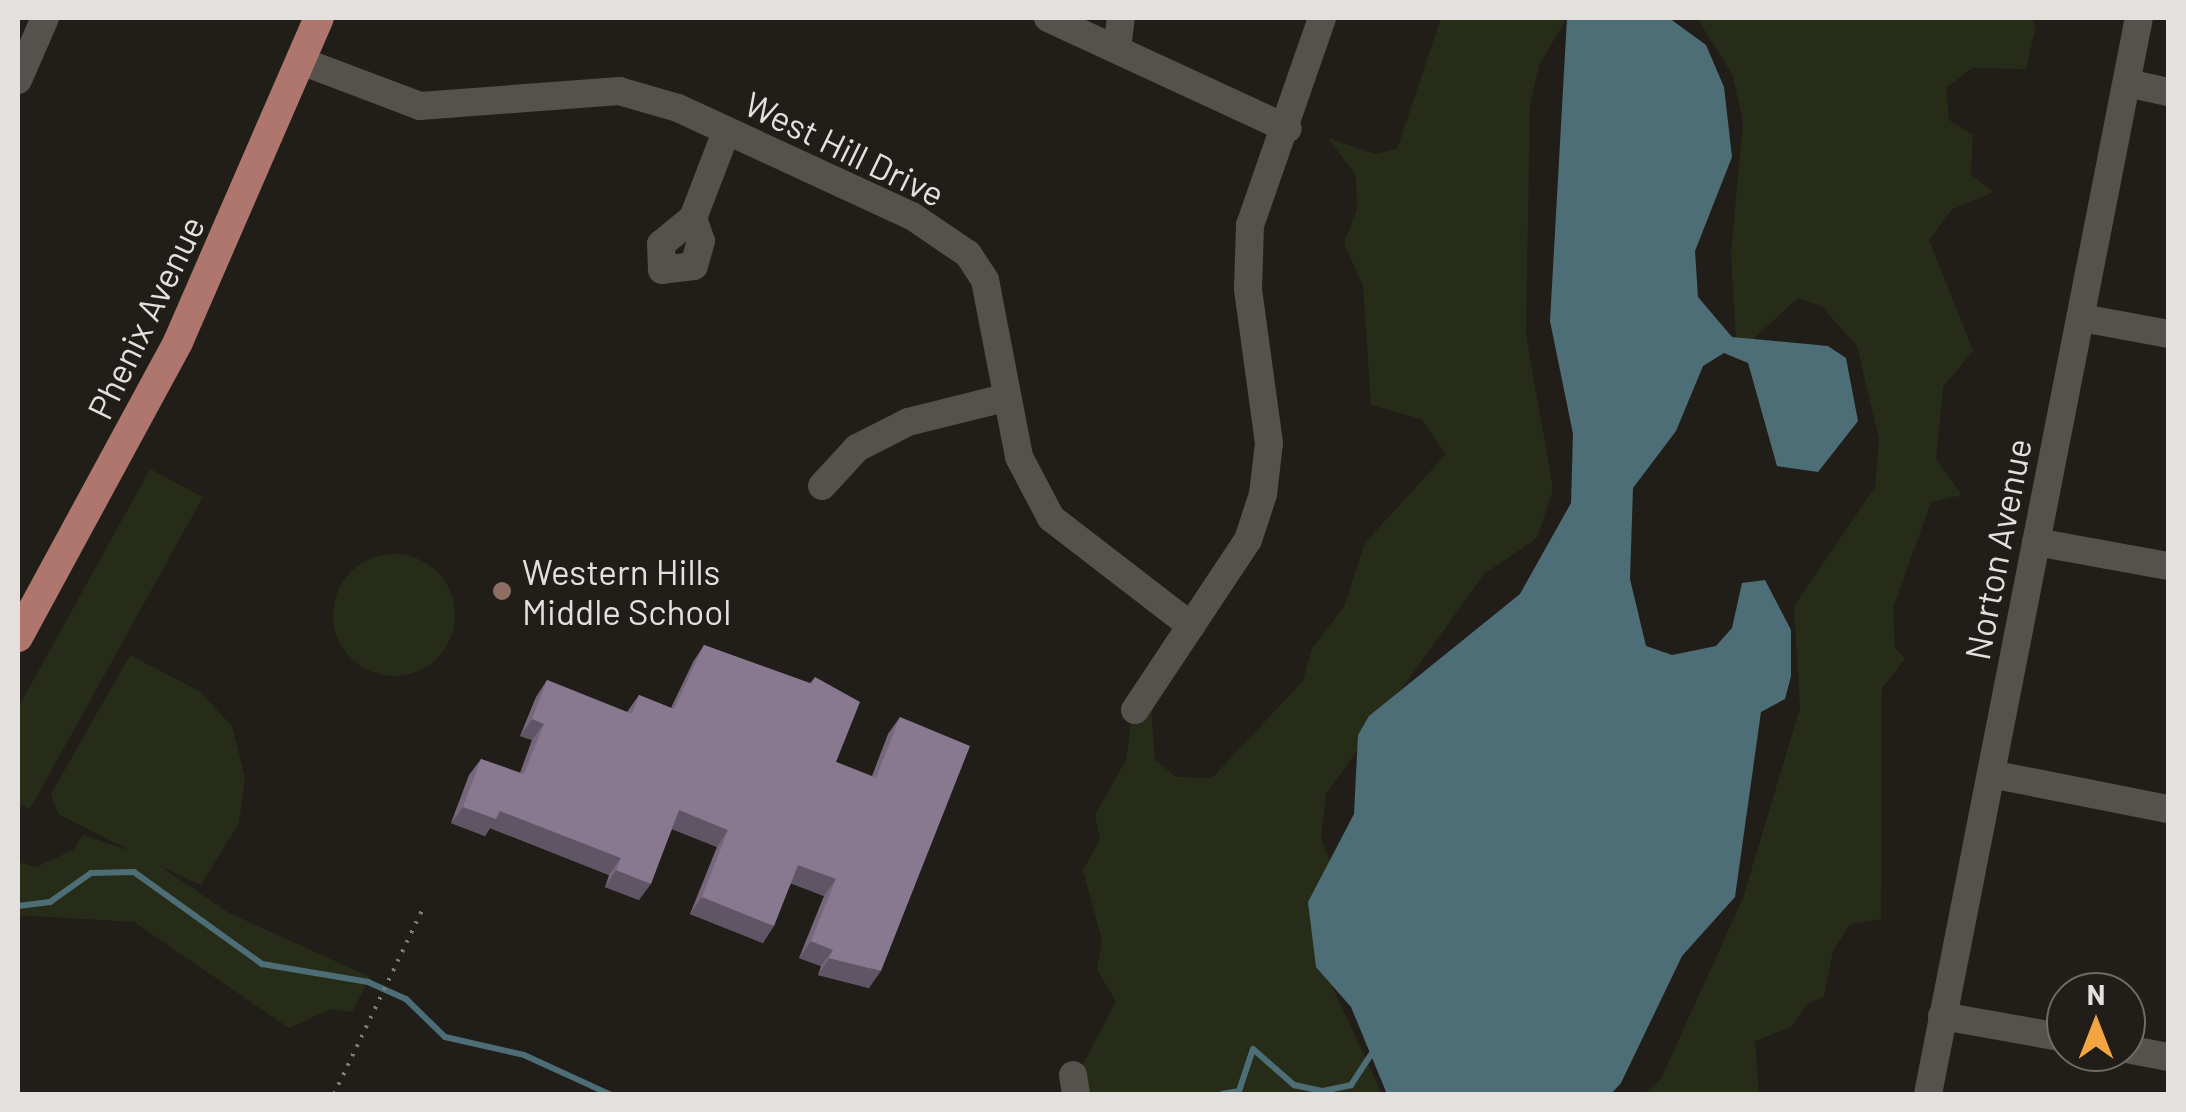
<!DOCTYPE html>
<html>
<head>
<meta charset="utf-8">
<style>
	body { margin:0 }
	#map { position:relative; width:2186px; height:1112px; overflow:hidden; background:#211e1a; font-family:Barlow,sans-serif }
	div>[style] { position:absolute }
	.green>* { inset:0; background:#272c18 }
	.round { border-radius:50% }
	.water>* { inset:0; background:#4d6e76 }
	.stream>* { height:6px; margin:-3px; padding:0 3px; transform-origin:3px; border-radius:3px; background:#4d6e76 }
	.path>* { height:4px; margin-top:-2px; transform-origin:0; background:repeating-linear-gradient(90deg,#7f7c79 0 2.5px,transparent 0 10.5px) }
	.minor>* { height:28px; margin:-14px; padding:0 14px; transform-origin:14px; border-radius:14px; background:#55514d }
	.major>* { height:30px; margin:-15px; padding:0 15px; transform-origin:15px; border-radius:15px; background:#ae766c }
	.wall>* { inset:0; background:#76687c }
	.shaded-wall>* { inset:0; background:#605565 }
	.building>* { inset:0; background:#897990 }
	.dots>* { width:28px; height:28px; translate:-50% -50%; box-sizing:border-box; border:5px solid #211e1a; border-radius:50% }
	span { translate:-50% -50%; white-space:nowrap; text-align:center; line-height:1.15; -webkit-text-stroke:8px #211e1a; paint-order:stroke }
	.street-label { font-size:35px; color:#e3e0de }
	.poi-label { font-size:35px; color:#e3e0de }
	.left { translate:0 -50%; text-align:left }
	.frame { position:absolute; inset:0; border:20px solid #e3e0de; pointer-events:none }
	.north { position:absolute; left:2046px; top:972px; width:100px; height:100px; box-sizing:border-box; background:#211e1a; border:2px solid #6f6c68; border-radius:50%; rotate:0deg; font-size:28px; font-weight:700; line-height:40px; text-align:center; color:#e3e0de }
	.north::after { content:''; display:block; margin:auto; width:35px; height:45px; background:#f2a541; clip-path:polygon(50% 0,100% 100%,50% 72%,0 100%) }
</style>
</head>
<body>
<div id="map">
	<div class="green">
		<div style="clip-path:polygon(1441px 18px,1567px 18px,1539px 65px,1530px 106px,1526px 334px,1553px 489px,1537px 538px,1484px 574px,1326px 794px,1321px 838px,1352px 918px,1332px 986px,1382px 1094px,1078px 1094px,1077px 1075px,1116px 1002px,1097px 969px,1102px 941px,1083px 870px,1100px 839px,1095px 815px,1126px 760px,1132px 716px,1151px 705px,1155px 760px,1176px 777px,1212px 778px,1303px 681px,1312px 648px,1344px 607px,1365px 543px,1446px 454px,1421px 419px,1371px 405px,1363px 286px,1344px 243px,1357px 210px,1356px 176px,1328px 138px,1375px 154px,1397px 149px)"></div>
		<div style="clip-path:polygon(1697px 18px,2031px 18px,2036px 26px,2026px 69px,1972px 68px,1946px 88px,1949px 120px,1973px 135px,1971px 175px,1994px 192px,1951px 210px,1929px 240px,1973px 351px,1943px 387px,1936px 459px,1962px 495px,1931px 502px,1893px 608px,1895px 648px,1905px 659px,1882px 688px,1881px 919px,1850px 924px,1833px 951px,1824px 997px,1807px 1004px,1791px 1027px,1755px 1041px,1759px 1094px,1644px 1094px,1661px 1079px,1743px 898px,1800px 708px,1794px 606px,1875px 487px,1879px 439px,1857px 346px,1821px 306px,1798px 298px,1753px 339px,1736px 341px,1731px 254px,1743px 121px,1732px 74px)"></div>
		<div style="clip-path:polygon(150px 469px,203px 497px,30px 809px,18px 803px,18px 708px)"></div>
		<div class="round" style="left:333px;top:554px;width:122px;height:122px"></div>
		<div style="clip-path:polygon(130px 655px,199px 691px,232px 726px,245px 778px,239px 823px,201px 885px,160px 866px,229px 913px,370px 977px,352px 1012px,331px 1009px,289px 1028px,134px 922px,18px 915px,18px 862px,36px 867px,73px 850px,83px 835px,131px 851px,58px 814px,51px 794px)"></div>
	</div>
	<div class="water">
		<div style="clip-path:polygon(1567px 18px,1669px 18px,1706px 45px,1724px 87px,1732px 157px,1695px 251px,1698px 297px,1732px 337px,1828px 346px,1846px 358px,1858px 421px,1818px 472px,1777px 466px,1748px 363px,1724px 353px,1703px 366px,1676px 431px,1633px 488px,1630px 579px,1646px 646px,1672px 655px,1716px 646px,1732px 628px,1742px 583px,1765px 580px,1791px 630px,1791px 676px,1785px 699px,1761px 712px,1735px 897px,1682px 956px,1621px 1083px,1611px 1094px,1387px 1094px,1351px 1007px,1316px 967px,1308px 902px,1354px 814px,1358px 735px,1369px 716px,1520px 594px,1571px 503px,1573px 434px,1550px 321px)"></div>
	</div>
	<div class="stream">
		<div style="left:18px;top:906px;width:32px;rotate:-7deg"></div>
		<div style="left:50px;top:902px;width:50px;rotate:-35.3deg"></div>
		<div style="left:91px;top:873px;width:43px;rotate:-1.3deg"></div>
		<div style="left:134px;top:872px;width:158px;rotate:35.7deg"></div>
		<div style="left:262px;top:964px;width:108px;rotate:9.6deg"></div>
		<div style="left:368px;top:982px;width:42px;rotate:24.1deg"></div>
		<div style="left:406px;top:999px;width:54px;rotate:44.3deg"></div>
		<div style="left:445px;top:1037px;width:81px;rotate:12.8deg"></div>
		<div style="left:524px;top:1055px;width:94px;rotate:24.6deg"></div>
		<div style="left:1222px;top:1094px;width:17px;rotate:-10deg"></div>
		<div style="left:1239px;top:1091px;width:44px;rotate:-71.6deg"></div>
		<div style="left:1253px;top:1049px;width:55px;rotate:41.3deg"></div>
		<div style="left:1294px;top:1085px;width:30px;rotate:12deg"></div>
		<div style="left:1323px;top:1091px;width:29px;rotate:-12deg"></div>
		<div style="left:1351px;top:1085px;width:42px;rotate:-56.7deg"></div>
	</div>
	<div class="path">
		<div style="left:334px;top:1094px;width:208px;rotate:-64.4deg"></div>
	</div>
	<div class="minor">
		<div style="left:1048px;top:18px;width:264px;rotate:24.8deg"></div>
		<div style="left:1117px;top:49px;width:31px;rotate:-83deg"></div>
		<div style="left:301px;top:61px;width:127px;rotate:20.7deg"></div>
		<div style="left:420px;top:106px;width:200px;rotate:-4.3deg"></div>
		<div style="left:619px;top:91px;width:61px;rotate:16.1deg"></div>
		<div style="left:678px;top:108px;width:258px;rotate:24.8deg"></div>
		<div style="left:912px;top:216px;width:68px;rotate:34.2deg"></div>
		<div style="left:968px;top:254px;width:31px;rotate:57deg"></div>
		<div style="left:985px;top:280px;width:180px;rotate:79.1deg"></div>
		<div style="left:1019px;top:457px;width:69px;rotate:62.3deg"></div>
		<div style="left:1051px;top:518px;width:177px;rotate:37.6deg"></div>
		<div style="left:18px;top:80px;width:68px;rotate:-66.5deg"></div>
		<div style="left:2127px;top:83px;width:42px;rotate:12.4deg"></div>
		<div style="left:693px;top:218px;width:24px;rotate:71deg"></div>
		<div style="left:701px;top:241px;width:26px;rotate:106deg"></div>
		<div style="left:694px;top:266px;width:32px;rotate:173deg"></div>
		<div style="left:662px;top:270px;width:26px;rotate:-92deg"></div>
		<div style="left:661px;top:244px;width:41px;rotate:-39.1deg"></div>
		<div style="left:693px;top:218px;width:92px;rotate:-69deg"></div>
		<div style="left:2082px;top:318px;width:87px;rotate:10.5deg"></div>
		<div style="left:822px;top:486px;width:52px;rotate:-47.4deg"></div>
		<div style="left:857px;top:448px;width:57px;rotate:-27deg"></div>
		<div style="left:908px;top:422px;width:99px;rotate:-14deg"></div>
		<div style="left:2036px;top:542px;width:134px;rotate:10.3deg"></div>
		<div style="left:1135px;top:710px;width:204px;rotate:-56.4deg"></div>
		<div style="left:1248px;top:540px;width:48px;rotate:-71.9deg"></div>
		<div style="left:1263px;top:494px;width:51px;rotate:-83.3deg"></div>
		<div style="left:1269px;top:443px;width:155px;rotate:-97.8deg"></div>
		<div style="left:1248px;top:289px;width:64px;rotate:-88.2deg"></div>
		<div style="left:1250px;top:225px;width:219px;rotate:-70.8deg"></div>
		<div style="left:1991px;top:774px;width:180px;rotate:11.2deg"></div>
		<div style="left:1942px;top:1016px;width:126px;rotate:10.1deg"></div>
		<div style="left:2126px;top:1049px;width:43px;rotate:10.8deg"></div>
		<div style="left:1073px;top:1075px;width:19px;rotate:81deg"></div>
		<div style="left:1928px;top:1094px;width:1096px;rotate:-78.91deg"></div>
	</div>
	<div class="major">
		<div style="left:18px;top:637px;width:336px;rotate:-61.5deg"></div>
		<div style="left:178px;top:342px;width:353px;rotate:-66.5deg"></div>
	</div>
	<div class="wall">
		<div style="clip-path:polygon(704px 645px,810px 683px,815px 677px,836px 762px,872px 776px,888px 734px,900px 717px,869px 988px,818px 975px,821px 966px,799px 958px,824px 896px,791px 883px,763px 943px,690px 914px,717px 847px,672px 829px,639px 900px,605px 887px,609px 875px,490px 828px,485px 836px,451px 823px,469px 775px,481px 759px,520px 773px,532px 740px,520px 736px,536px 697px,547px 680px,627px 712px,639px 695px,671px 708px,693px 662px)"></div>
	</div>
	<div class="shaded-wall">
		<div style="clip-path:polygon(532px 719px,544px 724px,532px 740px,520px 736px)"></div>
		<div style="clip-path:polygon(463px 807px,500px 811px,621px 858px,609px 875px,490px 828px,485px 836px,451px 823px)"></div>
		<div style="clip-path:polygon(679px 810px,728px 830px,717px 847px,667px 827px)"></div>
		<div style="clip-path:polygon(798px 865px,836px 879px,824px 896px,787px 882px)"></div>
		<div style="clip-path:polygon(616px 870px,651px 884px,639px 900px,605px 887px)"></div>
		<div style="clip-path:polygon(702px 897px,774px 926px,763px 943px,690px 914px)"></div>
		<div style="clip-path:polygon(811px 941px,833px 950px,821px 966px,799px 958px)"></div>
		<div style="clip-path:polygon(829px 958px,881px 971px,869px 988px,818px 975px)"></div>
	</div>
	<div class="building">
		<div style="clip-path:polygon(704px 645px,812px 684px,815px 677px,860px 702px,836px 762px,876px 778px,900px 717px,970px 746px,881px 971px,829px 958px,833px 950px,811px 941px,836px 879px,798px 865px,774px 926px,702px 897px,728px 830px,679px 810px,651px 884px,616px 870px,621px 858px,500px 811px,496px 819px,463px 807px,481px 759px,524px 774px,544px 724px,532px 719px,547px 680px,632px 714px,639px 695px,674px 709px)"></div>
	</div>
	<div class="dots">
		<div style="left:502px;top:591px;background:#8d6e63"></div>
	</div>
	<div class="street-label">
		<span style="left:845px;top:148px;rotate:26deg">West Hill Drive</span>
		<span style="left:145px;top:317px;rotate:-64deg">Phenix Avenue</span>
		<span style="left:1997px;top:549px;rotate:-79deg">Norton Avenue</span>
	</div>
	<div class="poi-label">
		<span class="left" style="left:522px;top:591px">Western Hills<br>Middle School</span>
	</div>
	<div class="frame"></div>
	<div class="north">N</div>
</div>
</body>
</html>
